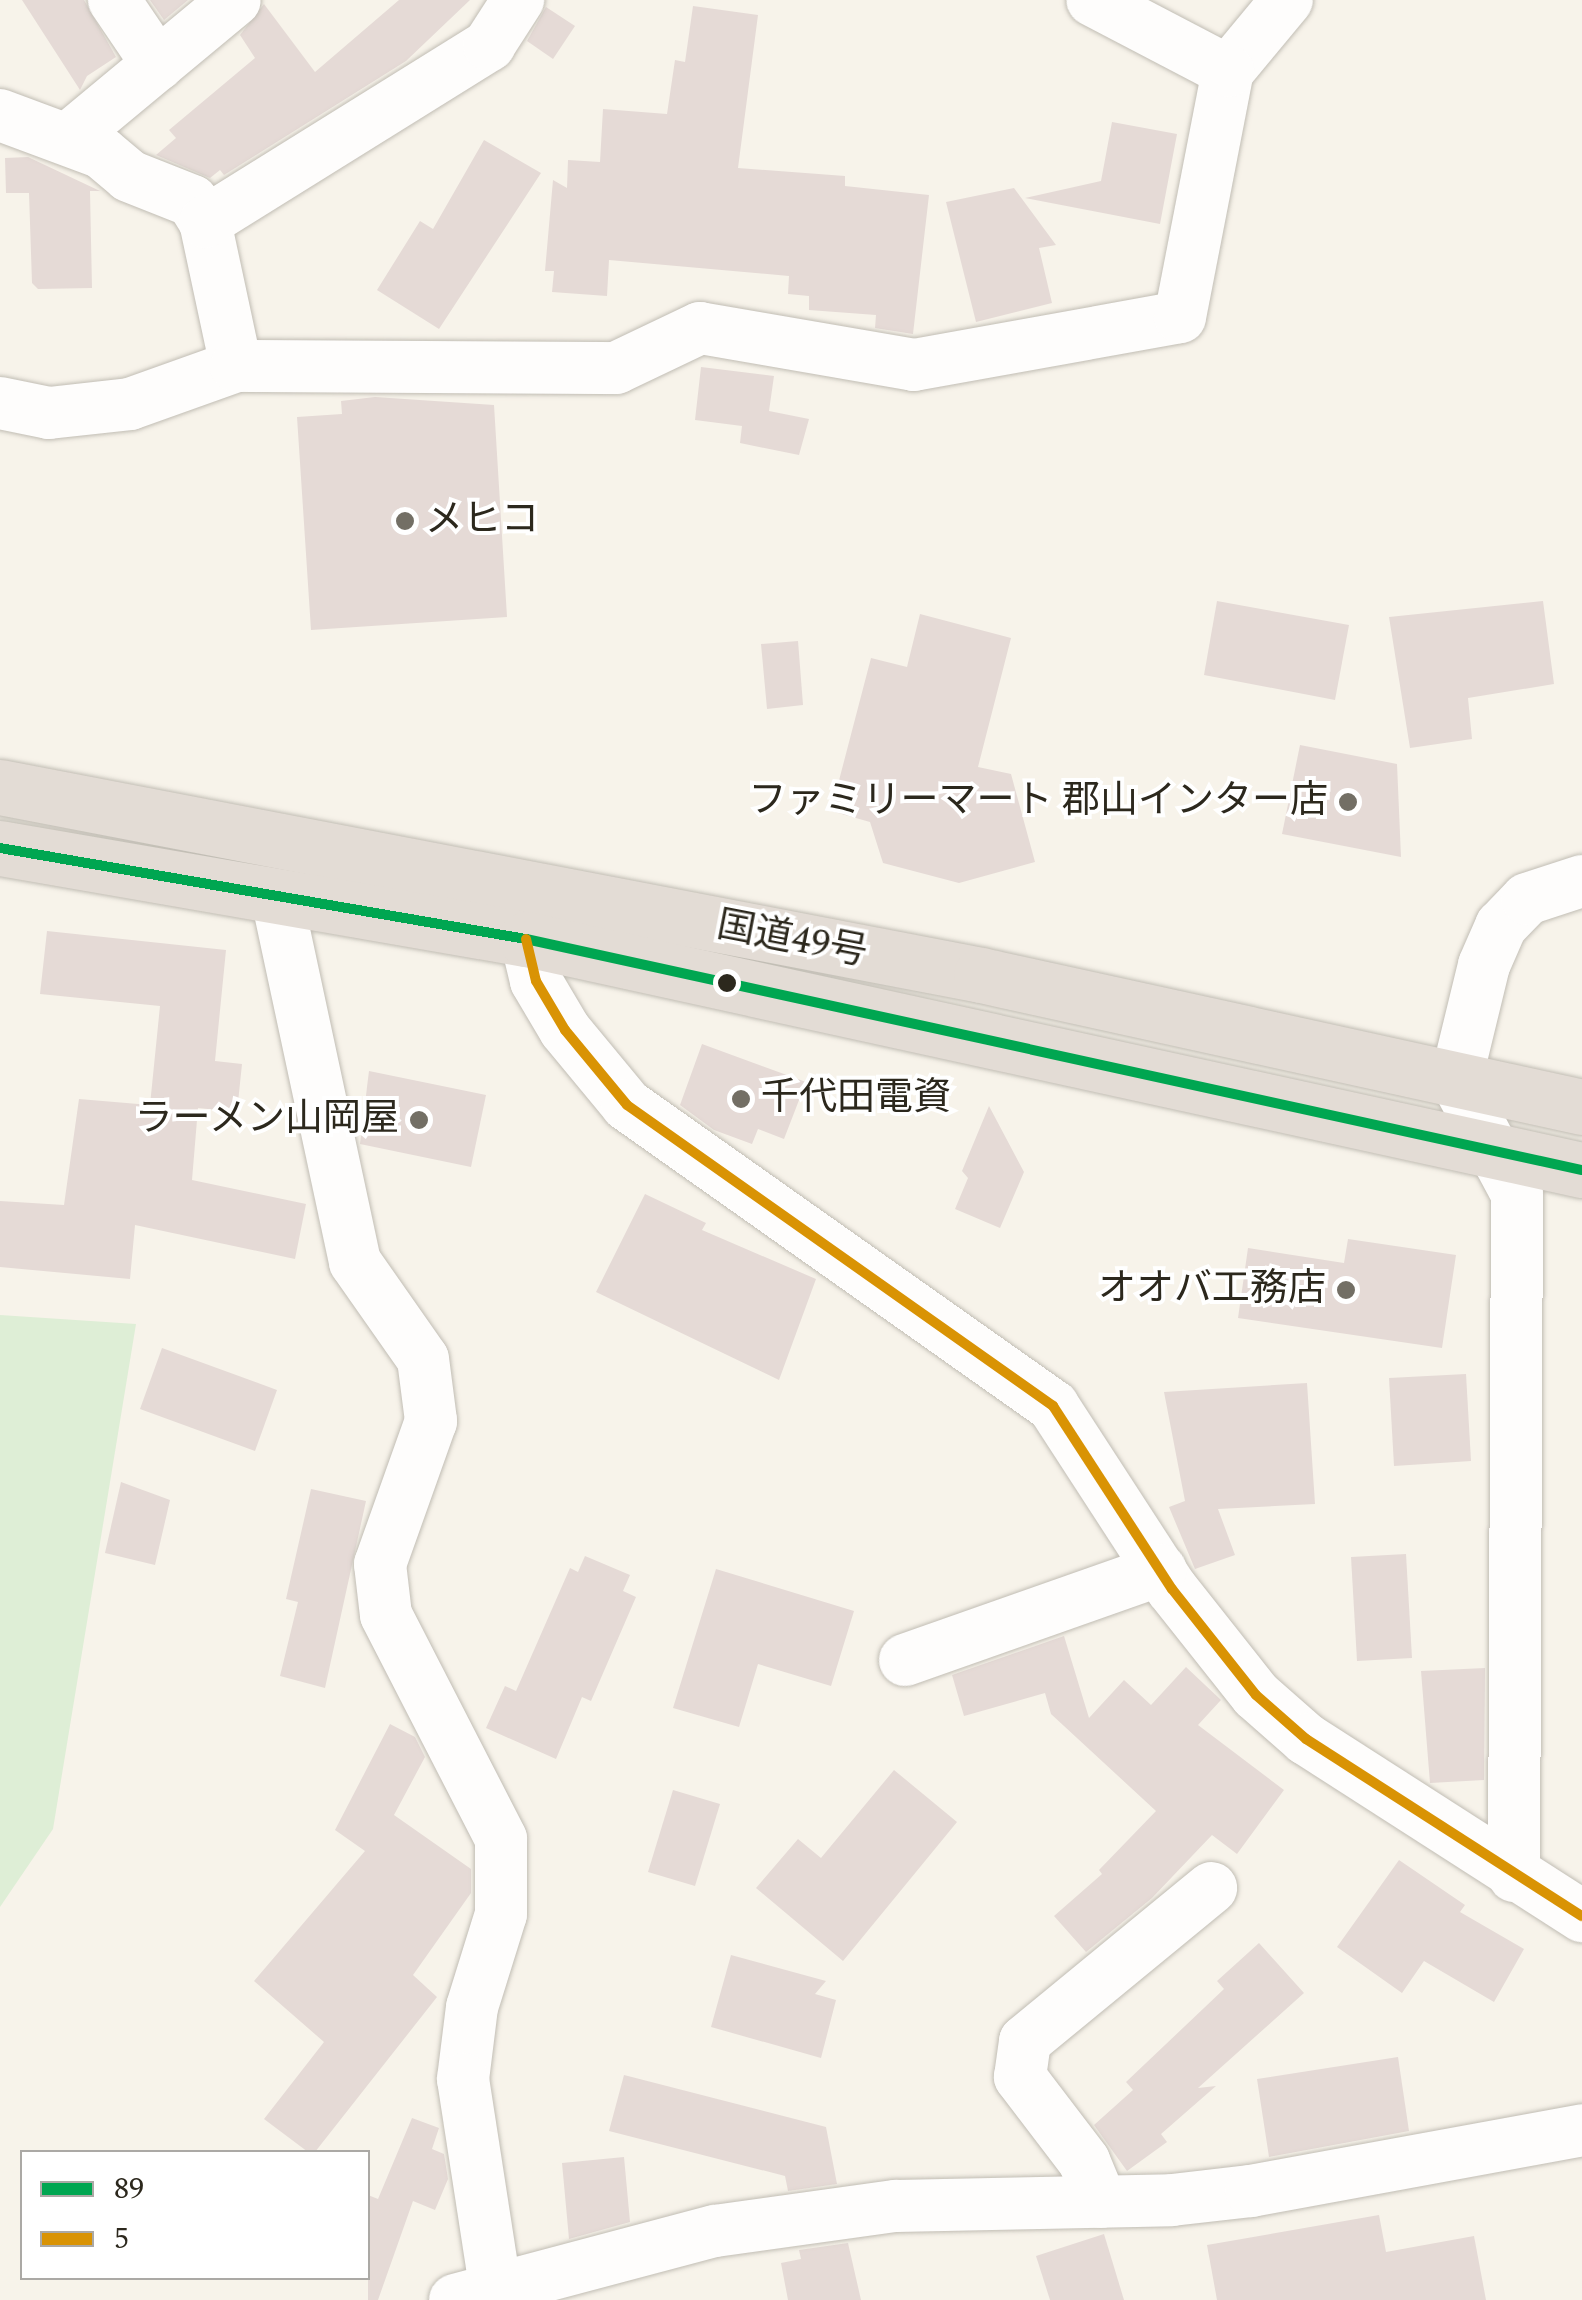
<!DOCTYPE html>
<html>
<head>
<meta charset="utf-8">
<style>
	body { margin:0 }
	#map { position:relative; width:1582px; height:2300px; overflow:hidden; background:#f7f3ea; font-family:Spectral,"Noto Sans JP",serif }
	div>[style] { position:absolute }
	.green>* { inset:0; background:#deeed6 }
	.building>* { inset:0; background:#e5dad6 }
	.roads { filter:drop-shadow(0 0 2px #c1bdb4) drop-shadow(0 0 2px #c1bdb4) }
	.street>* { height:52px; margin:-26px; padding:0 26px; transform-origin:26px; border-radius:26px; background:#fefdfc }
	.highway>* { height:55px; margin:-27.5px; padding:0 27.5px; transform-origin:27.5px; border-radius:27.5px; background:#e3dcd5 }
	.bus-1>* { height:10px; margin:-5px; padding:0 5px; transform-origin:5px; border-radius:5px; background:#00a651 }
	.bus-2>* { height:10px; margin:-5px; padding:0 5px; transform-origin:5px; border-radius:5px; background:#d99304 }
	.dots>* { width:28px; height:28px; translate:-50% -50%; box-sizing:border-box; border:5px solid #fff; border-radius:50% }
	span { translate:-50% -50%; white-space:nowrap; text-align:center; line-height:1.15; -webkit-text-stroke:8px #fff; paint-order:stroke }
	.poi-label { font-size:38px; color:#2c281d }
	.left { translate:0 -50%; text-align:left }
	.right { translate:-100% -50%; text-align:right }
	.street-label { font-size:38px; color:#2c281d }
	.legend { position:absolute; left:20px; top:2150px; width:350px; height:130px; box-sizing:border-box; background:#fff; border:2px solid #aba9a5; margin:0; padding:12px 18px; list-style:none; font-size:30px; color:#2c281d }
	.legend li { display:flex; align-items:center; gap:20px; height:50px }
	.legend b { width:50px; border:2px solid #aba9a5 }
</style>
</head>
<body>
<div id="map">
	<div class="green">
		<div style="clip-path:polygon(0 1315px,136px 1324px,53px 1829px,0 1907px)"></div>
	</div>
	<div class="building">
		<div style="clip-path:polygon(22px 0,84px 0,116px 57px,87px 76px,80px 90px)"></div>
		<div style="clip-path:polygon(150px 0,188px 0,164px 20px)"></div>
		<div style="clip-path:polygon(399px 0,470px 0,406px 61px,224px 175px,220px 170px,210px 178px,156px 155px,176px 138px,169px 130px,255px 58px,240px 35px,264px 4px,315px 72px)"></div>
		<div style="clip-path:polygon(693px 6px,758px 15px,738px 168px,845px 176px,845px 186px,929px 195px,913px 334px,875px 328px,876px 315px,809px 310px,809px 296px,788px 294px,789px 276px,609px 260px,607px 296px,552px 292px,554px 271px,545px 271px,553px 180px,567px 188px,568px 160px,600px 162px,603px 109px,667px 114px,675px 60px,685px 62px)"></div>
		<div style="clip-path:polygon(546px 7px,575px 26px,553px 59px,527px 41px)"></div>
		<div style="clip-path:polygon(1112px 122px,1177px 134px,1160px 224px,1025px 198px,1101px 181px)"></div>
		<div style="clip-path:polygon(484px 140px,541px 173px,439px 329px,377px 290px,420px 221px,433px 229px)"></div>
		<div style="clip-path:polygon(28px 157px,100px 191px,90px 191px,92px 288px,38px 289px,32px 283px,29px 193px,6px 193px,5px 158px)"></div>
		<div style="clip-path:polygon(1014px 188px,1056px 245px,1039px 248px,1052px 303px,976px 322px,946px 202px)"></div>
		<div style="clip-path:polygon(701px 367px,774px 376px,769px 411px,809px 419px,799px 455px,740px 443px,742px 426px,695px 420px)"></div>
		<div style="clip-path:polygon(375px 397px,494px 405px,507px 617px,311px 630px,297px 417px,342px 414px,341px 401px)"></div>
		<div style="clip-path:polygon(1217px 601px,1349px 625px,1335px 700px,1204px 675px)"></div>
		<div style="clip-path:polygon(1543px 601px,1554px 684px,1468px 698px,1472px 739px,1410px 748px,1389px 617px)"></div>
		<div style="clip-path:polygon(920px 614px,1011px 638px,978px 767px,1011px 774px,1035px 862px,959px 883px,883px 863px,870px 822px,831px 811px,871px 658px,907px 667px)"></div>
		<div style="clip-path:polygon(798px 641px,803px 705px,767px 709px,761px 644px)"></div>
		<div style="clip-path:polygon(1300px 745px,1397px 764px,1401px 857px,1282px 834px)"></div>
		<div style="clip-path:polygon(47px 931px,226px 950px,215px 1061px,242px 1064px,237px 1112px,198px 1108px,192px 1180px,306px 1204px,295px 1259px,135px 1225px,130px 1279px,0 1267px,0 1201px,64px 1205px,79px 1099px,150px 1105px,160px 1006px,40px 994px)"></div>
		<div style="clip-path:polygon(702px 1044px,806px 1082px,784px 1139px,758px 1129px,752px 1144px,714px 1130px,680px 1105px)"></div>
		<div style="clip-path:polygon(369px 1071px,486px 1095px,471px 1167px,360px 1144px)"></div>
		<div style="clip-path:polygon(989px 1106px,1024px 1172px,1000px 1228px,955px 1209px,968px 1178px,962px 1171px)"></div>
		<div style="clip-path:polygon(645px 1194px,706px 1223px,702px 1230px,816px 1279px,779px 1380px,596px 1292px)"></div>
		<div style="clip-path:polygon(1348px 1239px,1456px 1255px,1442px 1348px,1238px 1318px,1248px 1248px,1344px 1263px)"></div>
		<div style="clip-path:polygon(162px 1348px,277px 1390px,255px 1451px,140px 1409px)"></div>
		<div style="clip-path:polygon(1466px 1374px,1471px 1461px,1394px 1466px,1389px 1378px)"></div>
		<div style="clip-path:polygon(1307px 1383px,1315px 1504px,1218px 1509px,1235px 1555px,1195px 1569px,1169px 1507px,1185px 1501px,1164px 1392px)"></div>
		<div style="clip-path:polygon(121px 1482px,170px 1500px,155px 1565px,105px 1553px)"></div>
		<div style="clip-path:polygon(311px 1489px,366px 1501px,325px 1688px,280px 1676px,298px 1602px,286px 1599px)"></div>
		<div style="clip-path:polygon(1406px 1554px,1412px 1658px,1357px 1661px,1351px 1557px)"></div>
		<div style="clip-path:polygon(585px 1556px,630px 1575px,623px 1591px,636px 1597px,591px 1701px,582px 1697px,556px 1759px,486px 1728px,505px 1686px,516px 1691px,570px 1568px,578px 1572px)"></div>
		<div style="clip-path:polygon(716px 1569px,854px 1611px,831px 1686px,758px 1664px,739px 1727px,673px 1708px)"></div>
		<div style="clip-path:polygon(1064px 1636px,1089px 1718px,1124px 1680px,1151px 1705px,1186px 1667px,1221px 1700px,1198px 1725px,1284px 1790px,1237px 1854px,1212px 1835px,1152px 1898px,1086px 1952px,1054px 1916px,1102px 1874px,1099px 1870px,1156px 1811px,1051px 1714px,1045px 1693px,964px 1716px,952px 1675px)"></div>
		<div style="clip-path:polygon(1485px 1668px,1484px 1780px,1430px 1783px,1421px 1671px)"></div>
		<div style="clip-path:polygon(390px 1724px,415px 1737px,425px 1757px,394px 1815px,471px 1869px,471px 1893px,413px 1975px,437px 1997px,315px 2152px,308px 2152px,264px 2119px,324px 2042px,254px 1981px,365px 1851px,335px 1830px)"></div>
		<div style="clip-path:polygon(894px 1770px,957px 1822px,843px 1961px,756px 1888px,798px 1839px,821px 1858px)"></div>
		<div style="clip-path:polygon(673px 1790px,720px 1804px,695px 1886px,648px 1872px)"></div>
		<div style="clip-path:polygon(1399px 1860px,1465px 1905px,1460px 1912px,1524px 1949px,1494px 2002px,1424px 1961px,1402px 1993px,1337px 1947px)"></div>
		<div style="clip-path:polygon(1259px 1943px,1304px 1993px,1198px 2088px,1216px 2086px,1161px 2134px,1167px 2142px,1127px 2171px,1094px 2125px,1133px 2090px,1126px 2082px,1224px 1989px,1217px 1981px)"></div>
		<div style="clip-path:polygon(731px 1955px,826px 1981px,815px 1994px,836px 2000px,821px 2058px,711px 2027px)"></div>
		<div style="clip-path:polygon(1398px 2057px,1409px 2131px,1269px 2157px,1257px 2079px)"></div>
		<div style="clip-path:polygon(624px 2075px,826px 2127px,837px 2184px,788px 2191px,785px 2176px,609px 2131px)"></div>
		<div style="clip-path:polygon(412px 2118px,439px 2128px,432px 2149px,444px 2154px,448px 2179px,435px 2210px,413px 2201px,378px 2300px,368px 2300px,368px 2195px,378px 2199px)"></div>
		<div style="clip-path:polygon(624px 2157px,630px 2222px,569px 2239px,562px 2163px)"></div>
		<div style="clip-path:polygon(1379px 2215px,1386px 2252px,1474px 2236px,1486px 2300px,1217px 2300px,1207px 2245px)"></div>
		<div style="clip-path:polygon(1104px 2234px,1124px 2300px,1050px 2300px,1036px 2256px)"></div>
		<div style="clip-path:polygon(848px 2243px,861px 2300px,788px 2300px,781px 2263px,801px 2259px,799px 2250px)"></div>
	</div>
	<div class="roads">
		<div class="street">
			<div style="left:114px;top:0;width:78px;rotate:55.9deg"></div>
			<div style="left:1228px;top:71px;width:92px;rotate:-50.3deg"></div>
			<div style="left:0;top:115px;width:109px;rotate:20.4deg"></div>
			<div style="left:102px;top:153px;width:35px;rotate:40deg"></div>
			<div style="left:129px;top:176px;width:68px;rotate:21.6deg"></div>
			<div style="left:192px;top:201px;width:25px;rotate:58deg"></div>
			<div style="left:70px;top:137px;width:214px;rotate:-39.7deg"></div>
			<div style="left:236px;top:366px;width:147px;rotate:-102.1deg"></div>
			<div style="left:205px;top:222px;width:335px;rotate:-31.9deg"></div>
			<div style="left:489px;top:45px;width:54px;rotate:-57.2deg"></div>
			<div style="left:0;top:403px;width:50px;rotate:11.5deg"></div>
			<div style="left:49px;top:413px;width:81px;rotate:-6.3deg"></div>
			<div style="left:130px;top:404px;width:113px;rotate:-19.7deg"></div>
			<div style="left:236px;top:366px;width:380px;rotate:0.3deg"></div>
			<div style="left:616px;top:368px;width:93px;rotate:-25.5deg"></div>
			<div style="left:700px;top:328px;width:217px;rotate:9.8deg"></div>
			<div style="left:914px;top:365px;width:270px;rotate:-10.2deg"></div>
			<div style="left:1180px;top:317px;width:251px;rotate:-79deg"></div>
			<div style="left:1228px;top:71px;width:153px;rotate:-152.4deg"></div>
			<div style="left:277px;top:898px;width:372px;rotate:77.9deg"></div>
			<div style="left:355px;top:1262px;width:118px;rotate:55deg"></div>
			<div style="left:423px;top:1359px;width:63px;rotate:82.6deg"></div>
			<div style="left:431px;top:1421px;width:152px;rotate:109.6deg"></div>
			<div style="left:380px;top:1564px;width:51px;rotate:83.3deg"></div>
			<div style="left:386px;top:1615px;width:252px;rotate:62.8deg"></div>
			<div style="left:501px;top:1839px;width:75px;rotate:90deg"></div>
			<div style="left:501px;top:1914px;width:97px;rotate:107.3deg"></div>
			<div style="left:472px;top:2007px;width:73px;rotate:97.1deg"></div>
			<div style="left:463px;top:2079px;width:216px;rotate:81.2deg"></div>
			<div style="left:526px;top:939px;width:43px;rotate:76.6deg"></div>
			<div style="left:536px;top:981px;width:57px;rotate:59.4deg"></div>
			<div style="left:565px;top:1030px;width:97px;rotate:50.4deg"></div>
			<div style="left:627px;top:1105px;width:522px;rotate:35.24deg"></div>
			<div style="left:1053px;top:1406px;width:218px;rotate:57deg"></div>
			<div style="left:1172px;top:1589px;width:135px;rotate:51.6deg"></div>
			<div style="left:1256px;top:1695px;width:67px;rotate:41.3deg"></div>
			<div style="left:1306px;top:1739px;width:328px;rotate:32.7deg"></div>
			<div style="left:905px;top:1660px;width:271px;rotate:-19.4deg"></div>
			<div style="left:1514px;top:1876px;width:682px;rotate:-89.75deg"></div>
			<div style="left:1517px;top:1194px;width:129px;rotate:-118.2deg"></div>
			<div style="left:1456px;top:1080px;width:118px;rotate:-76.3deg"></div>
			<div style="left:1484px;top:965px;width:43px;rotate:-66.4deg"></div>
			<div style="left:1501px;top:926px;width:37px;rotate:-46deg"></div>
			<div style="left:1527px;top:899px;width:58px;rotate:-18.1deg"></div>
			<div style="left:1101px;top:2202px;width:44px;rotate:-112.5deg"></div>
			<div style="left:1084px;top:2161px;width:106px;rotate:-127.3deg"></div>
			<div style="left:1020px;top:2077px;width:36px;rotate:-82deg"></div>
			<div style="left:1025px;top:2041px;width:241px;rotate:-39.4deg"></div>
			<div style="left:455px;top:2300px;width:269px;rotate:-14.9deg"></div>
			<div style="left:715px;top:2231px;width:183px;rotate:-7.9deg"></div>
			<div style="left:896px;top:2206px;width:276px;rotate:-1.2deg"></div>
			<div style="left:1172px;top:2200px;width:80px;rotate:-6.5deg"></div>
			<div style="left:1251px;top:2191px;width:337px;rotate:-10.4deg"></div>
		</div>
		<div class="highway">
			<div style="left:0;top:787px;width:999px;rotate:10.85deg"></div>
			<div style="left:981px;top:975px;width:615px;rotate:12.39deg"></div>
			<div style="left:0;top:848px;width:534px;rotate:9.82deg"></div>
			<div style="left:526px;top:939px;width:1081px;rotate:12.34deg"></div>
		</div>
	</div>
	<div class="bus-1">
		<div style="left:0;top:848px;width:534px;rotate:9.82deg"></div>
		<div style="left:526px;top:939px;width:1081px;rotate:12.34deg"></div>
	</div>
	<div class="bus-2">
		<div style="left:526px;top:939px;width:43px;rotate:76.6deg"></div>
		<div style="left:536px;top:981px;width:57px;rotate:59.4deg"></div>
		<div style="left:565px;top:1030px;width:97px;rotate:50.4deg"></div>
		<div style="left:627px;top:1105px;width:522px;rotate:35.24deg"></div>
		<div style="left:1053px;top:1406px;width:218px;rotate:57deg"></div>
		<div style="left:1172px;top:1589px;width:135px;rotate:51.6deg"></div>
		<div style="left:1256px;top:1695px;width:67px;rotate:41.3deg"></div>
		<div style="left:1306px;top:1739px;width:328px;rotate:32.7deg"></div>
	</div>
	<div class="dots">
		<div style="left:405px;top:521px;background:#736f65"></div>
		<div style="left:1348px;top:802px;background:#736f65"></div>
		<div style="left:727px;top:983px;background:#2c281d"></div>
		<div style="left:741px;top:1099px;background:#736f65"></div>
		<div style="left:419px;top:1120px;background:#736f65"></div>
		<div style="left:1346px;top:1290px;background:#736f65"></div>
	</div>
	<div class="poi-label">
		<span class="left" style="left:425px;top:521px">メヒコ</span>
		<span class="right" style="left:1328px;top:802px">ファミリーマート 郡山インター店</span>
		<span class="left" style="left:761px;top:1099px">千代田電資</span>
		<span class="right" style="left:399px;top:1120px">ラーメン山岡屋</span>
		<span class="right" style="left:1326px;top:1290px">オオバ工務店</span>
	</div>
	<div class="street-label">
		<span style="left:792px;top:940px;rotate:11deg">国道49号</span>
	</div>
	<ul class="legend">
	<li><b style="height:12px;background:#00a651"></b>89</li>
	<li><b style="height:12px;background:#d99304"></b>5</li>
	</ul>
</div>
</body>
</html>
